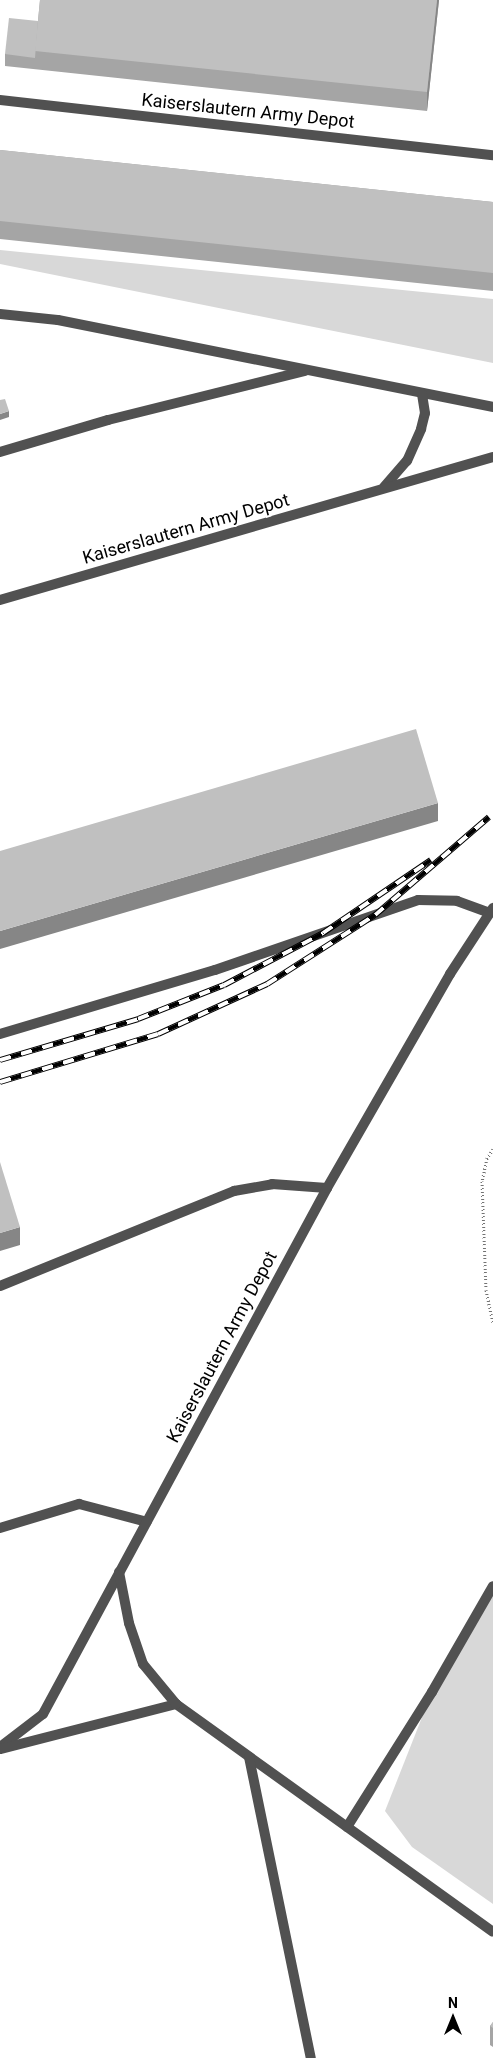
<!DOCTYPE html>
<html>
<head>
<meta charset="utf-8">
<style>
	body { margin:0 }
	#map { position:relative; width:493px; height:2058px; overflow:hidden; background:#fff; font-family:Roboto,sans-serif }
	div>[style] { position:absolute }
	.green>* { inset:0; background:#d8d8d8 }
	.path>* { height:3px; margin-top:-1.5px; transform-origin:0; background:repeating-linear-gradient(90deg,#737373 0 1px,transparent 0 3.5px) }
	.service>* { height:10px; margin:-5px; padding:0 5px; transform-origin:5px; border-radius:5px; background:#515151 }
	.rail>* { height:5.5px; margin-top:-2.75px; transform-origin:0; background:repeating-linear-gradient(90deg,#fff 0 11px,#000 0 22px); box-sizing:border-box; border-block:1px solid #000 }
	.wall>* { inset:0; background:#a5a5a5 }
	.shaded-wall>* { inset:0; background:#868686 }
	.building>* { inset:0; background:#c0c0c0 }
	span { translate:-50% -50%; white-space:nowrap; text-align:center; line-height:1.15; -webkit-text-stroke:4px #fff; paint-order:stroke }
	.street-label { font-size:18px; color:#000 }
	.north { position:absolute; left:428px; top:1993px; width:50px; height:50px; -webkit-text-stroke:4px #fff; paint-order:stroke; rotate:0deg; font-size:14px; font-weight:700; line-height:20px; text-align:center; color:#000 }
	.north::after { content:''; display:block; margin:auto; width:18px; height:22px; background:#000; clip-path:polygon(50% 0,100% 100%,50% 72%,0 100%) }
</style>
</head>
<body>
<div id="map">
	<div class="green">
		<div style="clip-path:polygon(0 250px,493px 299px,493px 363px,0 264px)"></div>
		<div style="clip-path:polygon(493px 1586px,493px 1904px,412px 1847px,385px 1811px,432px 1692px)"></div>
	</div>
	<div class="path">
		<div style="left:493px;top:1149px;width:11px;rotate:124deg"></div>
		<div style="left:487px;top:1158px;width:24px;rotate:102deg"></div>
		<div style="left:482px;top:1181px;width:109px;rotate:87.9deg"></div>
		<div style="left:486px;top:1290px;width:34px;rotate:78deg"></div>
	</div>
	<div class="service">
		<div style="left:0;top:100px;width:496px;rotate:6.4deg"></div>
		<div style="left:0;top:314px;width:58px;rotate:5.9deg"></div>
		<div style="left:58px;top:320px;width:444px;rotate:11.3deg"></div>
		<div style="left:0;top:452px;width:113px;rotate:-16.5deg"></div>
		<div style="left:108px;top:420px;width:203px;rotate:-14deg"></div>
		<div style="left:384px;top:487px;width:35px;rotate:-49deg"></div>
		<div style="left:407px;top:461px;width:35px;rotate:-66deg"></div>
		<div style="left:421px;top:429px;width:16px;rotate:-76deg"></div>
		<div style="left:425px;top:413px;width:19px;rotate:-99deg"></div>
		<div style="left:0;top:600px;width:513px;rotate:-16.18deg"></div>
		<div style="left:0;top:1034px;width:224px;rotate:-16.6deg"></div>
		<div style="left:215px;top:970px;width:215px;rotate:-19deg"></div>
		<div style="left:418px;top:900px;width:39px;rotate:1deg"></div>
		<div style="left:457px;top:901px;width:35px;rotate:20deg"></div>
		<div style="left:0;top:1286px;width:253px;rotate:-22.1deg"></div>
		<div style="left:234px;top:1191px;width:39px;rotate:-10deg"></div>
		<div style="left:272px;top:1184px;width:55px;rotate:4.2deg"></div>
		<div style="left:0;top:1528px;width:83px;rotate:-16.9deg"></div>
		<div style="left:79px;top:1504px;width:70px;rotate:14.8deg"></div>
		<div style="left:176px;top:1704px;width:390px;rotate:35.7deg"></div>
		<div style="left:0;top:1747px;width:54px;rotate:-37.5deg"></div>
		<div style="left:43px;top:1714px;width:598px;rotate:-61.63deg"></div>
		<div style="left:327px;top:1188px;width:247px;rotate:-60.1deg"></div>
		<div style="left:450px;top:974px;width:79px;rotate:-56.9deg"></div>
		<div style="left:1px;top:1749px;width:181px;rotate:-14.4deg"></div>
		<div style="left:176px;top:1704px;width:52px;rotate:-129.5deg"></div>
		<div style="left:143px;top:1664px;width:43px;rotate:-108.9deg"></div>
		<div style="left:129px;top:1623px;width:52px;rotate:-101.1deg"></div>
		<div style="left:249px;top:1757px;width:307px;rotate:78.4deg"></div>
		<div style="left:347px;top:1827px;width:160px;rotate:-57.8deg"></div>
		<div style="left:432px;top:1692px;width:122px;rotate:-60.1deg"></div>
	</div>
	<div class="rail">
		<div style="left:0;top:1060px;width:144px;rotate:-16.5deg"></div>
		<div style="left:138px;top:1019px;width:92px;rotate:-21.6deg"></div>
		<div style="left:224px;top:985px;width:112px;rotate:-27.7deg"></div>
		<div style="left:323px;top:933px;width:130px;rotate:-34.1deg"></div>
		<div style="left:0;top:1082px;width:165px;rotate:-16.9deg"></div>
		<div style="left:158px;top:1034px;width:120px;rotate:-24.6deg"></div>
		<div style="left:267px;top:984px;width:128px;rotate:-32.6deg"></div>
		<div style="left:375px;top:915px;width:150px;rotate:-40.7deg"></div>
	</div>
	<div class="wall">
		<div style="clip-path:polygon(40px 0,439px 0,427px 111px,5px 66px,5px 54px,38px 21px)"></div>
		<div style="clip-path:polygon(0 150px,493px 202px,493px 291px,0 239px)"></div>
		<div style="clip-path:polygon(493px 2022px,493px 2047px,490px 2045px,490px 2026px)"></div>
	</div>
	<div class="shaded-wall">
		<div style="clip-path:polygon(437px 0,439px 0,427px 111px,427px 92px)"></div>
		<div style="clip-path:polygon(9px 411px,9px 417px,0 420px,0 414px)"></div>
		<div style="clip-path:polygon(438px 803px,438px 821px,0 949px,0 931px)"></div>
		<div style="clip-path:polygon(20px 1227px,20px 1245px,0 1251px,0 1233px)"></div>
	</div>
	<div class="building">
		<div style="clip-path:polygon(40px 0,437px 0,427px 92px,35px 51px)"></div>
		<div style="clip-path:polygon(9px 18px,38px 21px,35px 58px,5px 54px)"></div>
		<div style="clip-path:polygon(0 150px,493px 202px,493px 273px,0 221px)"></div>
		<div style="clip-path:polygon(5px 399px,9px 411px,0 414px,0 400px)"></div>
		<div style="clip-path:polygon(416px 729px,438px 803px,0 931px,0 851px)"></div>
		<div style="clip-path:polygon(0 1162px,20px 1227px,0 1233px)"></div>
		<div style="clip-path:polygon(493px 2022px,493px 2028px,490px 2026px)"></div>
	</div>
	<div class="street-label">
		<span style="left:248px;top:111px;rotate:6deg">Kaiserslautern Army Depot</span>
		<span style="left:186px;top:529px;rotate:-16deg">Kaiserslautern Army Depot</span>
		<span style="left:222px;top:1347px;rotate:-62deg">Kaiserslautern Army Depot</span>
	</div>
	<div class="north">N</div>
</div>
</body>
</html>
